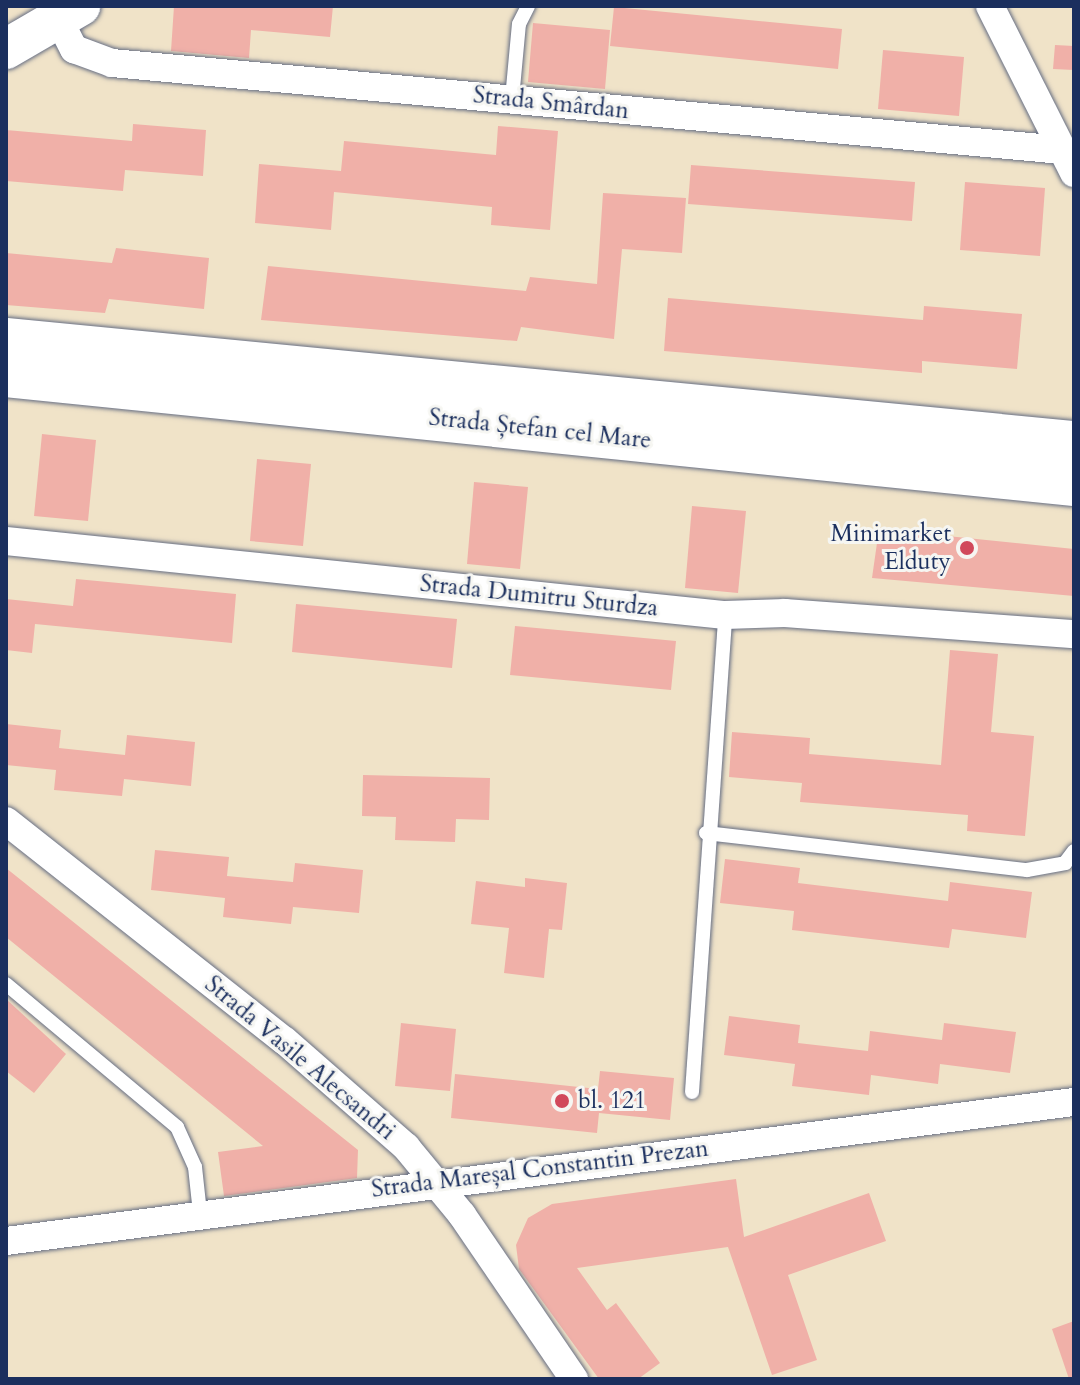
<!DOCTYPE html>
<html>
<head>
<meta charset="utf-8">
<style>
	body { margin:0 }
	#map { position:relative; width:1080px; height:1385px; overflow:hidden; background:#f0e3c8; font-family:Cardo,serif }
	div>[style] { position:absolute }
	.building>* { inset:0; background:#f0b0a8 }
	.roads { filter:drop-shadow(0 0 2px #666e83) drop-shadow(0 0 2px #666e83) }
	.lane>* { height:14px; margin:-7px; padding:0 7px; transform-origin:7px; border-radius:7px; background:#fff }
	.street>* { height:28px; margin:-14px; padding:0 14px; transform-origin:14px; border-radius:14px; background:#fff }
	.secondary>* { height:40px; margin:-20px; padding:0 20px; transform-origin:20px; border-radius:20px; background:#fff }
	.primary>* { height:44px; margin:-22px; padding:0 22px; transform-origin:22px; border-radius:22px; background:#fff }
	.dots>* { width:22px; height:22px; translate:-50% -50%; box-sizing:border-box; border:4px solid #f6f6f2; border-radius:50% }
	span { translate:-50% -50%; white-space:nowrap; text-align:center; line-height:1.15; -webkit-text-stroke:6px #f6f6f2; paint-order:stroke }
	.street-label { font-size:24px; color:#1b2f5e }
	.poi-label { font-size:24px; color:#1b2f5e }
	.right { translate:-100% -50%; text-align:right }
	.left { translate:0 -50%; text-align:left }
	.frame { position:absolute; inset:0; border:8px solid #1b2f5e; pointer-events:none }
</style>
</head>
<body>
<div id="map">
	<div class="building">
		<div style="clip-path:polygon(174px 6px,333px 6px,330px 37px,251px 30px,249px 58px,171px 51px)"></div>
		<div style="clip-path:polygon(614px 7px,842px 29px,838px 69px,610px 46px)"></div>
		<div style="clip-path:polygon(533px 23px,610px 30px,605px 89px,528px 82px)"></div>
		<div style="clip-path:polygon(1055px 45px,1074px 46px,1074px 70px,1053px 69px)"></div>
		<div style="clip-path:polygon(883px 50px,964px 57px,959px 116px,878px 109px)"></div>
		<div style="clip-path:polygon(133px 124px,206px 130px,203px 176px,125px 170px,123px 191px,6px 181px,6px 130px,132px 141px)"></div>
		<div style="clip-path:polygon(498px 126px,558px 131px,550px 230px,491px 225px,492px 207px,334px 192px,331px 230px,255px 223px,259px 164px,341px 171px,344px 141px,496px 155px)"></div>
		<div style="clip-path:polygon(691px 165px,915px 182px,912px 221px,688px 204px)"></div>
		<div style="clip-path:polygon(965px 182px,1045px 188px,1040px 256px,960px 250px)"></div>
		<div style="clip-path:polygon(603px 193px,686px 198px,682px 253px,622px 249px,614px 339px,521px 327px,517px 341px,261px 320px,268px 266px,526px 291px,530px 277px,597px 284px)"></div>
		<div style="clip-path:polygon(116px 248px,209px 258px,204px 309px,109px 299px,105px 313px,6px 305px,6px 253px,112px 263px)"></div>
		<div style="clip-path:polygon(668px 298px,923px 320px,924px 306px,1022px 314px,1017px 369px,922px 361px,922px 373px,664px 351px)"></div>
		<div style="clip-path:polygon(42px 434px,96px 440px,88px 521px,34px 516px)"></div>
		<div style="clip-path:polygon(257px 459px,311px 464px,303px 546px,250px 541px)"></div>
		<div style="clip-path:polygon(474px 482px,528px 487px,520px 569px,467px 564px)"></div>
		<div style="clip-path:polygon(692px 506px,746px 511px,738px 593px,685px 588px)"></div>
		<div style="clip-path:polygon(879px 529px,1074px 549px,1074px 596px,872px 578px)"></div>
		<div style="clip-path:polygon(76px 579px,236px 594px,232px 643px,35px 624px,32px 653px,6px 650px,6px 599px,73px 606px)"></div>
		<div style="clip-path:polygon(296px 604px,457px 619px,452px 668px,292px 652px)"></div>
		<div style="clip-path:polygon(515px 626px,676px 641px,671px 690px,510px 675px)"></div>
		<div style="clip-path:polygon(950px 650px,998px 654px,991px 732px,1034px 736px,1025px 836px,967px 831px,968px 815px,800px 802px,802px 783px,729px 777px,732px 732px,810px 738px,809px 754px,941px 765px)"></div>
		<div style="clip-path:polygon(6px 724px,61px 730px,59px 748px,125px 755px,127px 735px,195px 742px,191px 786px,124px 779px,122px 796px,54px 790px,56px 770px,6px 765px)"></div>
		<div style="clip-path:polygon(363px 775px,490px 778px,489px 820px,456px 819px,455px 842px,395px 840px,396px 817px,362px 816px)"></div>
		<div style="clip-path:polygon(155px 850px,229px 857px,227px 876px,293px 882px,295px 863px,363px 870px,359px 913px,293px 907px,291px 924px,223px 917px,225px 898px,151px 890px)"></div>
		<div style="clip-path:polygon(725px 859px,800px 868px,798px 883px,948px 901px,950px 882px,1032px 892px,1026px 938px,952px 929px,949px 948px,792px 930px,794px 911px,720px 903px)"></div>
		<div style="clip-path:polygon(6px 868px,358px 1150px,357px 1178px,224px 1196px,218px 1152px,263px 1146px,6px 937px)"></div>
		<div style="clip-path:polygon(525px 878px,567px 883px,562px 930px,549px 929px,544px 978px,504px 973px,509px 928px,471px 924px,476px 881px,525px 887px)"></div>
		<div style="clip-path:polygon(6px 999px,66px 1054px,34px 1093px,6px 1071px)"></div>
		<div style="clip-path:polygon(729px 1016px,800px 1025px,798px 1043px,868px 1051px,870px 1031px,942px 1040px,944px 1023px,1016px 1032px,1010px 1073px,940px 1064px,938px 1084px,871px 1075px,869px 1095px,792px 1086px,795px 1064px,724px 1055px)"></div>
		<div style="clip-path:polygon(401px 1023px,456px 1029px,450px 1091px,395px 1086px)"></div>
		<div style="clip-path:polygon(600px 1071px,674px 1078px,670px 1120px,599px 1113px,597px 1133px,451px 1118px,455px 1074px,598px 1089px)"></div>
		<div style="clip-path:polygon(736px 1179px,744px 1237px,869px 1193px,886px 1241px,788px 1275px,817px 1360px,772px 1375px,728px 1247px,577px 1268px,607px 1310px,616px 1303px,660px 1363px,638px 1379px,599px 1379px,519px 1269px,516px 1245px,528px 1218px,552px 1204px)"></div>
		<div style="clip-path:polygon(1074px 1321px,1074px 1379px,1069px 1379px,1052px 1329px)"></div>
	</div>
	<div class="roads">
		<div class="lane">
			<div style="left:512px;top:99px;width:75px;rotate:-84.7deg"></div>
			<div style="left:519px;top:24px;width:20px;rotate:-63deg"></div>
			<div style="left:706px;top:833px;width:323px;rotate:6.6deg"></div>
			<div style="left:1027px;top:870px;width:39px;rotate:-10deg"></div>
			<div style="left:1065px;top:863px;width:15px;rotate:-53deg"></div>
			<div style="left:6px;top:984px;width:223px;rotate:39.9deg"></div>
			<div style="left:177px;top:1127px;width:44px;rotate:65.8deg"></div>
			<div style="left:195px;top:1167px;width:46px;rotate:83.8deg"></div>
			<div style="left:692px;top:1092px;width:478px;rotate:-86deg"></div>
		</div>
		<div class="street">
			<div style="left:990px;top:6px;width:187px;rotate:63.3deg"></div>
			<div style="left:59px;top:20px;width:33px;rotate:63deg"></div>
			<div style="left:74px;top:49px;width:40px;rotate:20.2deg"></div>
			<div style="left:112px;top:63px;width:955px;rotate:5.23deg"></div>
			<div style="left:6px;top:541px;width:723px;rotate:5.88deg"></div>
			<div style="left:725px;top:615px;width:60px;rotate:-1.9deg"></div>
			<div style="left:785px;top:613px;width:290px;rotate:4.2deg"></div>
			<div style="left:6px;top:821px;width:355px;rotate:38.3deg"></div>
			<div style="left:285px;top:1041px;width:161px;rotate:41.2deg"></div>
			<div style="left:406px;top:1147px;width:88px;rotate:50.5deg"></div>
			<div style="left:462px;top:1215px;width:199px;rotate:55.7deg"></div>
			<div style="left:6px;top:1241px;width:1077px;rotate:-7.42deg"></div>
		</div>
		<div class="secondary">
			<div style="left:6px;top:49px;width:86px;rotate:-30.2deg"></div>
		</div>
		<div class="primary">
			<div style="left:6px;top:340px;width:1073px;rotate:5.51deg"></div>
			<div style="left:6px;top:375px;width:1074px;rotate:5.83deg"></div>
		</div>
	</div>
	<div class="dots">
		<div style="left:967px;top:548px;background:#d1495b"></div>
		<div style="left:562px;top:1101px;background:#d1495b"></div>
	</div>
	<div class="street-label">
		<span style="left:551px;top:103px;rotate:6deg">Strada Smârdan</span>
		<span style="left:540px;top:429px;rotate:6deg">Strada Ștefan cel Mare</span>
		<span style="left:539px;top:596px;rotate:6deg">Strada Dumitru Sturdza</span>
		<span style="left:300px;top:1058px;rotate:40deg">Strada Vasile Alecsandri</span>
		<span style="left:540px;top:1169px;rotate:-7deg">Strada Mareșal Constantin Prezan</span>
	</div>
	<div class="poi-label">
		<span class="right" style="left:951px;top:548px">Minimarket<br>Elduty</span>
		<span class="left" style="left:578px;top:1101px">bl. 121</span>
	</div>
	<div class="frame"></div>
</div>
</body>
</html>
